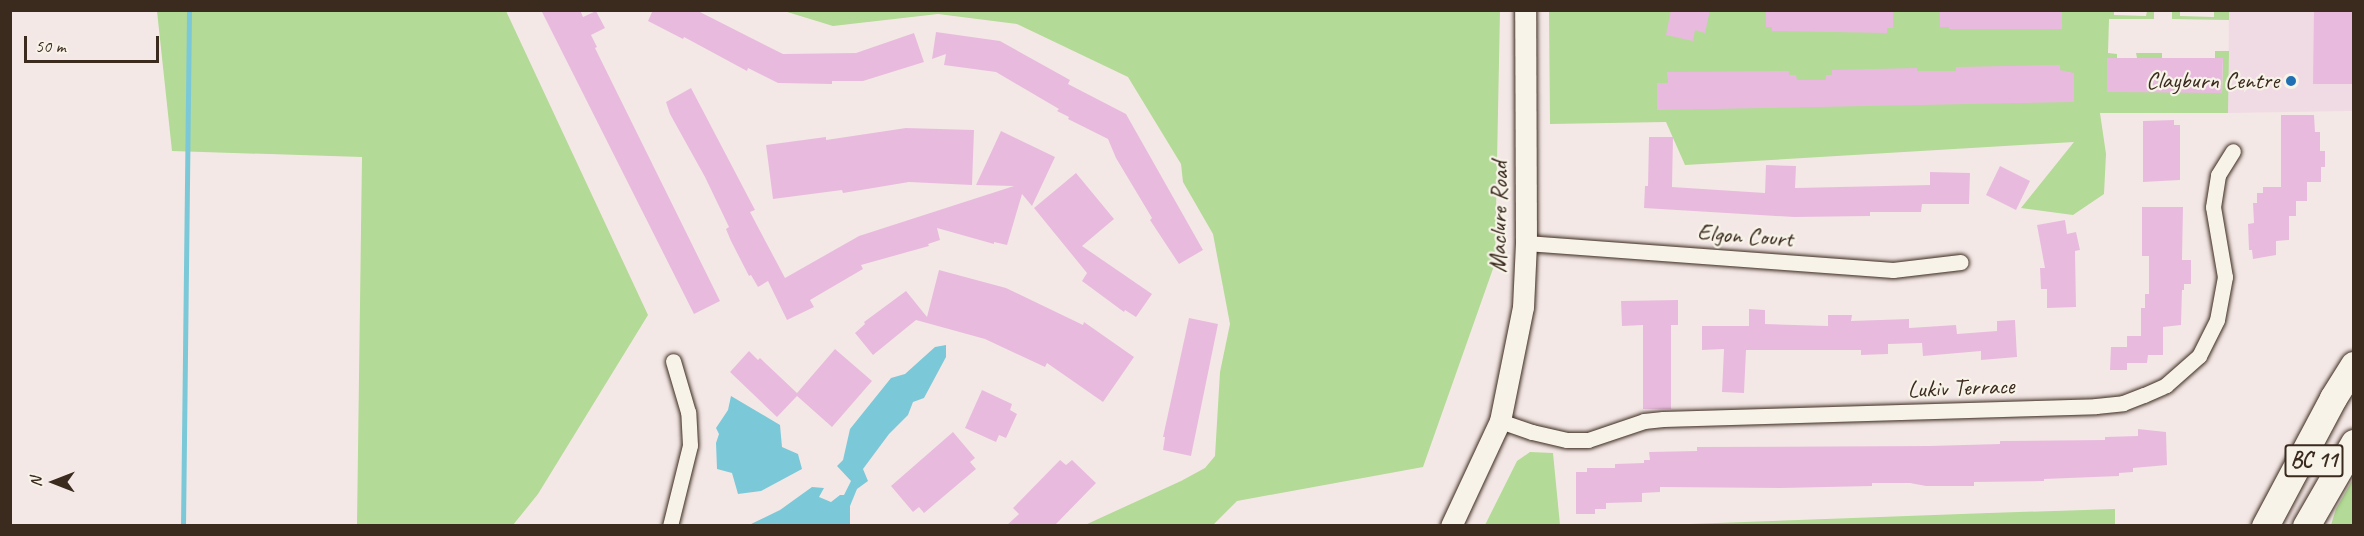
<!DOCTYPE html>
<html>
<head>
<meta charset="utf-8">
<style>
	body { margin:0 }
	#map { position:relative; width:2364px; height:536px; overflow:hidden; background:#f4e8e6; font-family:Caveat,sans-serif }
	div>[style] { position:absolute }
	.built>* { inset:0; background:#f0dae4 }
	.green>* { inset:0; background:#b3da96 }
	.water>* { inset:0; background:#7bc9d8 }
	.stream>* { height:5px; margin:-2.5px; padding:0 2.5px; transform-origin:2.5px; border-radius:2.5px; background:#7bc9d8 }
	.building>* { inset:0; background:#e8bbde }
	.roads { filter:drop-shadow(0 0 2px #3b2a1e) drop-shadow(0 0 2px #3b2a1e) }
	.street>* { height:15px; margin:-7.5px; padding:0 7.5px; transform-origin:7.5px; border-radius:7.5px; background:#f7f3e8 }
	.secondary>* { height:21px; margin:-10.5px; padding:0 10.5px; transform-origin:10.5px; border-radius:10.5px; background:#f7f3e8 }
	.highway>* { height:27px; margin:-13.5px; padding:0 13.5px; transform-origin:13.5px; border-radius:13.5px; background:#f7f3e8 }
	.dots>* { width:16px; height:16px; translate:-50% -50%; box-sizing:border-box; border:3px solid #f7f3e8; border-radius:50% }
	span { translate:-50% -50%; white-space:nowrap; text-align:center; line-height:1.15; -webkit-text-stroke:4.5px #f7f3e8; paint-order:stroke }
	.shield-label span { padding:2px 4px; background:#f7f3e8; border:2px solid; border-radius:4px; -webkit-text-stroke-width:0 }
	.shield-label { font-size:22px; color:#3b2a1e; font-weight:700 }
	.poi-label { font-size:24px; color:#3b2a1e }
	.right { translate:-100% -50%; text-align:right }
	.street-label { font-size:24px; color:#3b2a1e }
	.frame { position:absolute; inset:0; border:12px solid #3b2a1e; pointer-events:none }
	.north { position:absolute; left:24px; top:452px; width:60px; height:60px; -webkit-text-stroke:4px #f7f3e8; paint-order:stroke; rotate:270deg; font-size:16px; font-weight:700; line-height:24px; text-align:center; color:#3b2a1e }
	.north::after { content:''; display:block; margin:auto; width:21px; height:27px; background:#3b2a1e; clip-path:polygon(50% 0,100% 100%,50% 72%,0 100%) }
	.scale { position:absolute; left:24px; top:36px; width:135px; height:27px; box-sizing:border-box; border:3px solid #3b2a1e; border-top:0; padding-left:8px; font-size:18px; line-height:21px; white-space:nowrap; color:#3b2a1e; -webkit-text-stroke:4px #f7f3e8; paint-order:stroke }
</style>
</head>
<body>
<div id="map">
	<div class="built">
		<div style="clip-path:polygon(2229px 11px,2353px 11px,2353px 111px,2228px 113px)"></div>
	</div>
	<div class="green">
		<div style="clip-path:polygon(2114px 10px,2114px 15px,2146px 16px,2147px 11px,2154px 11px,2154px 19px,2109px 19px,2108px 53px,2117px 54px,2117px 58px,2107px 59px,2107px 92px,2144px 92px,2136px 53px,2162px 53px,2162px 59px,2222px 93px,2223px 60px,2215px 60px,2215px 51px,2229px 51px,2228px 113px,2100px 113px,2106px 154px,2104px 194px,2073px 215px,2021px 208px,2074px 142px,1685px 165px,1666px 122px,1550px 124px,1549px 11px)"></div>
		<div style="clip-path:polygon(157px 11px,506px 11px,648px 315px,538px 494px,513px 525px,357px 525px,362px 157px,172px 151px)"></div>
		<div style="clip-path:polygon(784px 11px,1500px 11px,1495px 263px,1423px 467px,1237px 501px,1213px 525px,1085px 525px,1181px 481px,1205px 468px,1215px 456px,1220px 372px,1230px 324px,1213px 234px,1183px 182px,1181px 164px,1128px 77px,1017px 24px,938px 14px,833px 26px)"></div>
		<div style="clip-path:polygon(2172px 11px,2180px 11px,2180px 16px,2214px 17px,2214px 11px,2229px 11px,2229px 20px,2172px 19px)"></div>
		<div style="clip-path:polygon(1530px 452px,1553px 453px,1560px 525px,1485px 525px,1517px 461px)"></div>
		<div style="clip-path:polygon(2353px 479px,2353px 525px,2331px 525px,2336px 509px)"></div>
		<div style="clip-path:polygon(2115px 509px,2115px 526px,1661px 525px,1989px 513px)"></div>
	</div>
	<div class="water">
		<div style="clip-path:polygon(946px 345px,946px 357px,924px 398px,913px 402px,908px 415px,889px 434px,863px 469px,868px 481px,857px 489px,850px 506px,850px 525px,749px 525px,780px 510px,812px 487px,824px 488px,819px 497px,831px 502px,840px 495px,844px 495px,851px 481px,837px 466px,843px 460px,850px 429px,891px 378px,905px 374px,935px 347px)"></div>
		<div style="clip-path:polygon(731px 396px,780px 425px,782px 447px,798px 454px,802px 469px,761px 491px,738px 494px,732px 473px,717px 469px,716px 443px,719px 434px,716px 428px,728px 410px)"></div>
	</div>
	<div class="stream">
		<div style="left:183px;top:526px;width:516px;rotate:-89.33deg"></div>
	</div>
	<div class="building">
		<div style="clip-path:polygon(541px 10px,580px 10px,583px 17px,596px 11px,605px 28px,591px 35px,597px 47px,595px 48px,720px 301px,694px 314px)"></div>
		<div style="clip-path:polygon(653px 10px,696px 10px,783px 54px,856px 53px,914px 33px,924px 62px,863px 81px,832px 81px,832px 84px,778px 83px,748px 68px,747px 71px,684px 37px,683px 39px,648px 21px)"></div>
		<div style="clip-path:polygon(1671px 10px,1710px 10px,1705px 33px,1695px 30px,1693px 41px,1666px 35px)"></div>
		<div style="clip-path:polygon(1766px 10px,1893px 10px,1893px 28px,1887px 28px,1887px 33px,1772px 31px,1772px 27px,1766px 27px)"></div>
		<div style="clip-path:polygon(1940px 10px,2062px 10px,2062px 29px,1949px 29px,1949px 27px,1940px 27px)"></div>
		<div style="clip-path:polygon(2314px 10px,2354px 10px,2354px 84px,2313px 84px)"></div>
		<div style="clip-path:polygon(936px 32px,1000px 41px,1070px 80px,1068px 84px,1126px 114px,1203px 250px,1179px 264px,1150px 220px,1152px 218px,1116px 158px,1108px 139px,1068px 119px,1069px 117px,1057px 111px,1059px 109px,996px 72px,944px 65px,946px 54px,932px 59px)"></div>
		<div style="clip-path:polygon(2107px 58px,2223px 58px,2222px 93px,2107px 92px)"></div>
		<div style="clip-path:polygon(2060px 65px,2060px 70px,2074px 73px,2074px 102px,1657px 110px,1657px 83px,1668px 83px,1667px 72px,1789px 71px,1789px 75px,1796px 75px,1797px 80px,1826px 80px,1826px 75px,1832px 75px,1832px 70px,1917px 68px,1917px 71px,1956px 71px,1956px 67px)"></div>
		<div style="clip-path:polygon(691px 88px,755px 210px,750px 212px,785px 278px,859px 236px,1014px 186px,976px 185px,1001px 131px,1055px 157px,1032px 206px,1022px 194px,1007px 245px,994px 242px,994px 244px,937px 228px,940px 240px,928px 244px,929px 246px,861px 265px,863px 269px,810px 300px,814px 307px,787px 320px,768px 281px,758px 287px,751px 275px,749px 276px,731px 241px,726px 229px,729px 227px,705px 177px,670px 114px,666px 102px)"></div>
		<div style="clip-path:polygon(2281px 115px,2314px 115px,2315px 132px,2320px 132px,2320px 151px,2325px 151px,2325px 167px,2321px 167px,2321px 182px,2307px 182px,2307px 201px,2296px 201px,2296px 216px,2289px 216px,2289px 240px,2276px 241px,2276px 255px,2253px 259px,2252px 250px,2249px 250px,2248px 224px,2254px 223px,2253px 203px,2257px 203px,2257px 193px,2263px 193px,2263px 187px,2281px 187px)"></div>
		<div style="clip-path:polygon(2174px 120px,2174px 125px,2180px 125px,2180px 180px,2143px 182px,2143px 121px)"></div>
		<div style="clip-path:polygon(906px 128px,974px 130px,972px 185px,909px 182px,843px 193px,842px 190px,773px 199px,766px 145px,826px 137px,826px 140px)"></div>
		<div style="clip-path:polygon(1649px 137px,1673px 137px,1672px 187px,1765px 193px,1766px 165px,1796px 166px,1795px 188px,1930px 185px,1930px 172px,1970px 173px,1969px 204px,1922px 204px,1921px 212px,1870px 212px,1870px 216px,1794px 217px,1644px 208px,1645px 186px,1648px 186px)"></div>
		<div style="clip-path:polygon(2000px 166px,2030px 181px,2016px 210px,1986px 195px)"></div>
		<div style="clip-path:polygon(1076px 173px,1114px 219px,1082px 246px,1152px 294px,1136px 317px,1125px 310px,1124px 312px,1082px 281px,1087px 273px,1034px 208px)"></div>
		<div style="clip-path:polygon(2142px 207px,2183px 207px,2182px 260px,2191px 260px,2191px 284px,2184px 284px,2184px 290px,2182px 290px,2181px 325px,2163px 327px,2163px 355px,2148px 355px,2147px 363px,2127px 363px,2127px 370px,2110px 370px,2111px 347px,2127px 347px,2127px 336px,2141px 336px,2141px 308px,2145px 308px,2145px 294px,2149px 294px,2149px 256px,2142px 256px)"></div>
		<div style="clip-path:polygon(2065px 220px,2067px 234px,2076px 232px,2080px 250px,2075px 251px,2076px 307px,2047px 308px,2047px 289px,2041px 289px,2040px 268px,2045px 268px,2037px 225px)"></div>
		<div style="clip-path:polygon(939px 270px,1006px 288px,1083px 325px,1084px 322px,1134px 357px,1103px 402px,1047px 363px,1045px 367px,985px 339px,916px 320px,873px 355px,855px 333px,865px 324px,864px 322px,906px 291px,927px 317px)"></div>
		<div style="clip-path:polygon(1678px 300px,1678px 325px,1671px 325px,1671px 409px,1643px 409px,1643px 325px,1622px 326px,1621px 301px)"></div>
		<div style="clip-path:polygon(1749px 309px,1765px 310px,1765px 324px,1828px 326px,1828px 315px,1852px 315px,1851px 321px,1909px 319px,1909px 328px,1956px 325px,1957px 334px,1997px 331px,1997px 321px,2015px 320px,2017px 357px,1981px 360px,1981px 351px,1923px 356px,1922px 343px,1888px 344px,1888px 354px,1861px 355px,1861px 350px,1746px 350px,1744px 393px,1722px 392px,1724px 349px,1702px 350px,1702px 326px,1749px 326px)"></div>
		<div style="clip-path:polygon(1189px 318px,1218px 324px,1191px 456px,1163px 450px,1165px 437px,1163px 437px)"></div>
		<div style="clip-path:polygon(835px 349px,872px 381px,832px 427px,797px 396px,777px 417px,730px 372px,749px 351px,758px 360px,760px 358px,797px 393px)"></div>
		<div style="clip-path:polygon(982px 390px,1012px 404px,1010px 410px,1017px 414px,1006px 438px,999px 435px,996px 442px,965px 428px)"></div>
		<div style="clip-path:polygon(2138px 429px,2166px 432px,2167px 465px,2133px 468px,2133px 472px,2119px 473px,2119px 476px,2044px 479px,2044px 481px,1974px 482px,1974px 486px,1926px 486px,1910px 483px,1872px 483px,1872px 486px,1781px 488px,1660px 487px,1660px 492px,1642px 493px,1642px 502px,1606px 503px,1606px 509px,1595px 509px,1595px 514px,1576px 514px,1576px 472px,1587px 472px,1587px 468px,1615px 468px,1615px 464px,1644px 463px,1644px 460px,1650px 460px,1649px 452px,1697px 451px,1697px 447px,1929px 446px,2000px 444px,2000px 441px,2105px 440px,2105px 437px,2138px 436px)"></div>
		<div style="clip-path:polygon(953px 432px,975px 458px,970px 462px,976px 469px,924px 513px,919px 507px,913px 512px,891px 486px)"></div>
		<div style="clip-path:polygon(1060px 460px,1066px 465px,1072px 460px,1096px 483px,1055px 525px,1007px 525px,1019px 514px,1013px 508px)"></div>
	</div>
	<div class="roads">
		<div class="street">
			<div style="left:1526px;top:243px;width:368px;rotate:4.2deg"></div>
			<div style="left:1893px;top:270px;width:68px;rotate:-6.7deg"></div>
			<div style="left:1500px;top:421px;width:34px;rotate:19deg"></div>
			<div style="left:1532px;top:432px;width:36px;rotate:13deg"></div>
			<div style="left:1567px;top:440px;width:21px"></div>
			<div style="left:1588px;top:440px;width:59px;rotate:-18.7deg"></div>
			<div style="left:1644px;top:421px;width:19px;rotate:-6deg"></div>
			<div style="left:1663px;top:419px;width:433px;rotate:-1.7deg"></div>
			<div style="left:2096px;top:406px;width:27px;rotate:-6deg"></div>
			<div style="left:2123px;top:403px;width:22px;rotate:-21deg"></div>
			<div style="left:2144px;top:395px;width:24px;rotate:-24deg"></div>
			<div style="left:2166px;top:385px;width:44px;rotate:-41.3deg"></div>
			<div style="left:2199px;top:356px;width:40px;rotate:-63.4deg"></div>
			<div style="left:2217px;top:320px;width:44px;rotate:-79.5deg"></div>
			<div style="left:2225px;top:277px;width:71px;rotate:-99.7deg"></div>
			<div style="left:2213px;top:207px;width:32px;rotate:-81deg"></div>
			<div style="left:2218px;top:175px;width:28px;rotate:-58deg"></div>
			<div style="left:670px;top:526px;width:83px;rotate:-76.1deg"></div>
			<div style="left:690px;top:445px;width:33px;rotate:-93deg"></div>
			<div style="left:688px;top:412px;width:53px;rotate:-106.4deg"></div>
		</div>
		<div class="secondary">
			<div style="left:1451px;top:526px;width:116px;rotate:-65deg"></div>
			<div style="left:1500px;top:421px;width:116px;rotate:-78.6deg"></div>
			<div style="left:1523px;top:307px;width:64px;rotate:-87.3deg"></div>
			<div style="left:1526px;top:243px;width:233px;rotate:-90.2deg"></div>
		</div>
		<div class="highway">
			<div style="left:2265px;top:526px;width:145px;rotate:-62deg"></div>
			<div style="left:2333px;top:398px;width:39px;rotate:-58deg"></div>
			<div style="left:2306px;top:526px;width:96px;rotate:-60deg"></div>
		</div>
	</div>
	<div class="dots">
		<div style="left:2291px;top:81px;background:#1f6fb2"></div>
	</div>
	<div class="shield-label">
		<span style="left:2314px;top:461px">BC 11</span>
	</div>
	<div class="poi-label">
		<span class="right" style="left:2279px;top:81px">Clayburn Centre</span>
	</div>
	<div class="street-label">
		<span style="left:1499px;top:217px;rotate:-89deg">Maclure Road</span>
		<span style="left:1745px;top:236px;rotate:4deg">Elgon Court</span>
		<span style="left:1961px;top:388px;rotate:-2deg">Lukiv Terrace</span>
	</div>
	<div class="frame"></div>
	<div class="north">N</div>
	<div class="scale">50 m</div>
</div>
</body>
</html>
